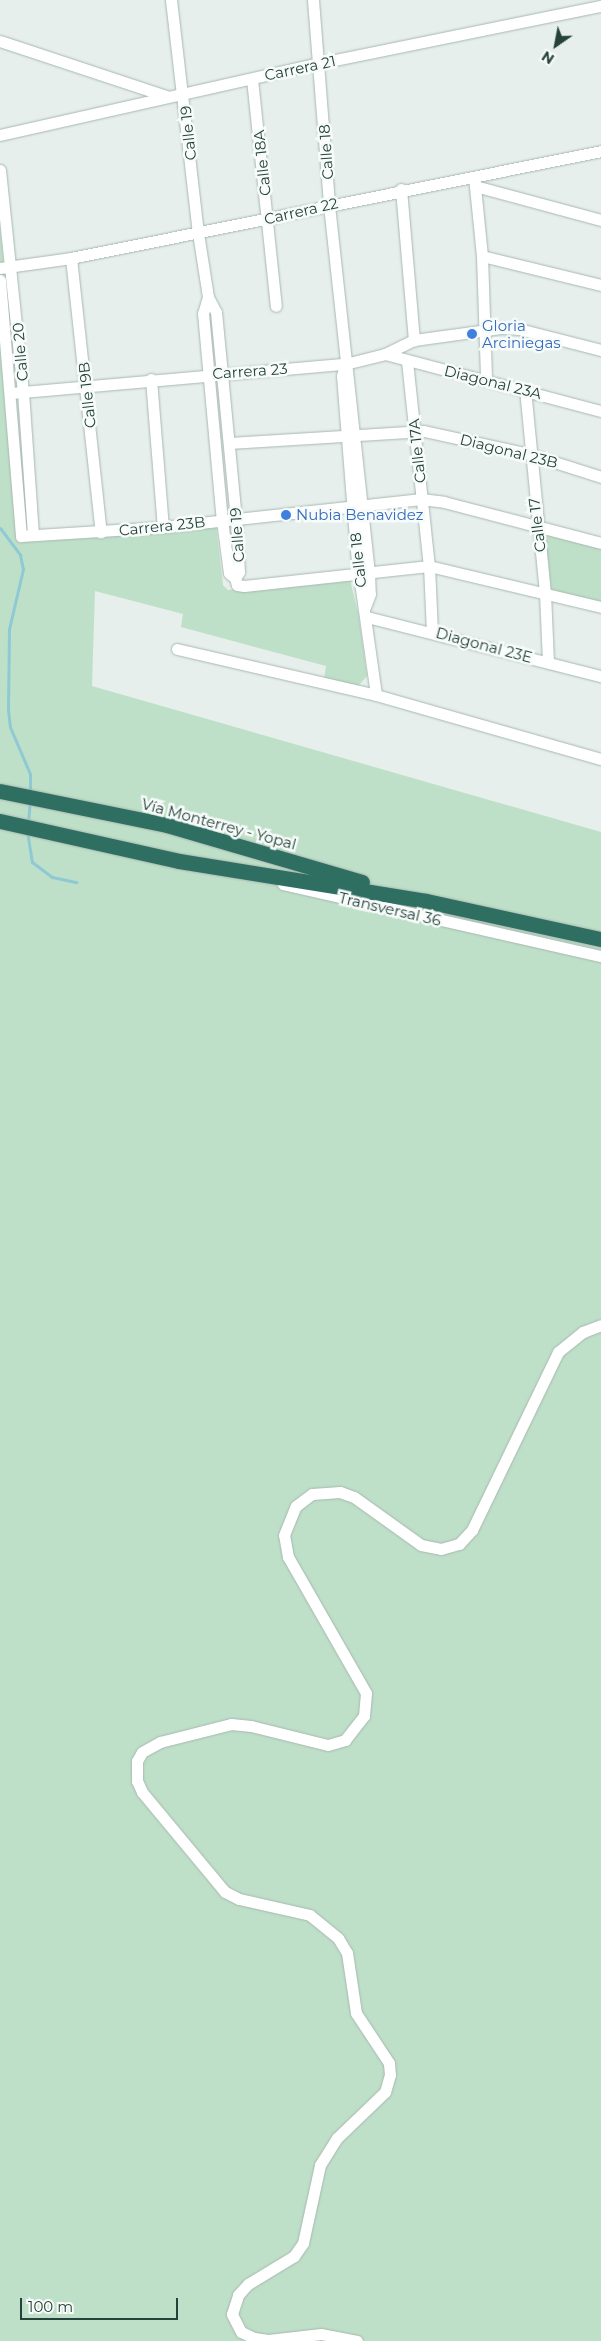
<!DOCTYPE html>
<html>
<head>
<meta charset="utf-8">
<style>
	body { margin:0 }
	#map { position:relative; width:601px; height:2341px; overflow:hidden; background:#e6efeb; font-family:Montserrat,sans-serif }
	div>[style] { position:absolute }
	.green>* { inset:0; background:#bfe0c8 }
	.stream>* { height:3px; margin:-1.5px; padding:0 1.5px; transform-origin:1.5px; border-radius:1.5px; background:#8ec9d4 }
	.roads { filter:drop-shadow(0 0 1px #a8b8b2) drop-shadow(0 0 1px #a8b8b2) }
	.street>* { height:11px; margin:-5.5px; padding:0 5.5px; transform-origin:5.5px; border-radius:5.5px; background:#fff }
	.highway>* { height:15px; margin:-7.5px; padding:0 7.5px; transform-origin:7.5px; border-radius:7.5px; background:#2f6f62 }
	.dots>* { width:14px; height:14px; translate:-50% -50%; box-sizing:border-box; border:2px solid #f7fbf9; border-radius:50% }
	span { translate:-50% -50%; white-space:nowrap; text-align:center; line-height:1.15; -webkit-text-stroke:5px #f7fbf9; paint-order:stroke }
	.street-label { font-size:15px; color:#24423a }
	.shop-label { font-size:15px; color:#366cbe }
	.left { translate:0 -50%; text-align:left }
	.north { position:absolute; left:531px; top:20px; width:50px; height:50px; -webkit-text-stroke:4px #f7fbf9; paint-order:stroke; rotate:213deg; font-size:14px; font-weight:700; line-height:20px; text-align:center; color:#24423a }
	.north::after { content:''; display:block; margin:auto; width:18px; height:22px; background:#24423a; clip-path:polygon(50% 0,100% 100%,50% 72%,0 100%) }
	.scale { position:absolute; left:20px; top:2298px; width:158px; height:22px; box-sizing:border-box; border:2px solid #24423a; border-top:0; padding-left:6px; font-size:15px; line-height:18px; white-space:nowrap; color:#24423a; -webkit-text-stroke:4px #f7fbf9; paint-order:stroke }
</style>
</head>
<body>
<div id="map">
	<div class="green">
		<div style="clip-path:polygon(0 225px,28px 538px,102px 537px,216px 526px,223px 585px,228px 590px,350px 579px,359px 618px,367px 676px,358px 686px,324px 679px,326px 666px,181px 627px,183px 614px,95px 591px,92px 686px,601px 832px,601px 2341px,0 2341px)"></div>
		<div style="clip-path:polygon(541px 531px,601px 548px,601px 603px,547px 589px)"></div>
	</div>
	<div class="stream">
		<div style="left:0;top:528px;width:34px;rotate:53deg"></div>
		<div style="left:20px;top:555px;width:14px;rotate:78deg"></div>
		<div style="left:23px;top:569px;width:62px;rotate:103.1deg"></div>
		<div style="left:9px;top:629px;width:80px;rotate:90.7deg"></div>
		<div style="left:8px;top:709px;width:18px;rotate:84deg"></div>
		<div style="left:10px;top:727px;width:51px;rotate:66.9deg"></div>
		<div style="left:30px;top:774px;width:18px;rotate:90deg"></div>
		<div style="left:28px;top:822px;width:21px;rotate:-85deg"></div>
		<div style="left:27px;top:831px;width:31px;rotate:81deg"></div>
		<div style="left:32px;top:862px;width:25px;rotate:37deg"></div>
		<div style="left:52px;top:877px;width:25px;rotate:12deg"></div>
	</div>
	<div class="roads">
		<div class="street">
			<div style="left:171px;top:0;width:235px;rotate:83.4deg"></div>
			<div style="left:198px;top:233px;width:65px;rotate:81.1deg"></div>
			<div style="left:208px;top:297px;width:17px;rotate:62deg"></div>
			<div style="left:216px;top:312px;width:208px;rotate:84.5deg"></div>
			<div style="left:236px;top:519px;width:53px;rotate:86.8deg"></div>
			<div style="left:239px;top:572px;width:7px;rotate:124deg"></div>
			<div style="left:313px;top:0;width:206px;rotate:85.5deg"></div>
			<div style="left:329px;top:205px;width:368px;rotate:83.8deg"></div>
			<div style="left:369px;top:571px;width:23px;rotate:88deg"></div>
			<div style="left:370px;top:594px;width:14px;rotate:111deg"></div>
			<div style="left:0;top:41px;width:175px;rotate:18.3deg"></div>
			<div style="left:252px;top:79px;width:228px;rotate:84deg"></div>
			<div style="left:0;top:135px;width:328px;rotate:-12.7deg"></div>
			<div style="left:320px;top:63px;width:287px;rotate:-11.5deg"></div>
			<div style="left:0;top:170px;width:223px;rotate:84.1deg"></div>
			<div style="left:23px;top:392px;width:142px;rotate:86deg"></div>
			<div style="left:474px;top:177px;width:79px;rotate:84.2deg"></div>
			<div style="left:482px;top:256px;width:123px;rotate:88.1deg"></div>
			<div style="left:475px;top:186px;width:131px;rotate:15.1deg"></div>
			<div style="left:401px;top:189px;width:152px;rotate:85.1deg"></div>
			<div style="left:482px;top:256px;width:122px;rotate:13.7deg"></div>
			<div style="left:71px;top:258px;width:276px;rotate:83.8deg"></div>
			<div style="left:0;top:268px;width:72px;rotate:-8deg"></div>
			<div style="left:71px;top:258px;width:541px;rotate:-11.41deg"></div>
			<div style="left:0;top:280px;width:257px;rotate:85.3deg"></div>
			<div style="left:21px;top:536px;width:142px;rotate:-3.6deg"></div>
			<div style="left:163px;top:527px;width:260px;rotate:-6.2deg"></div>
			<div style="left:421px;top:499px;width:23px;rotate:7deg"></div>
			<div style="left:444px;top:502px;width:162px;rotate:14.6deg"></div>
			<div style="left:208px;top:297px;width:17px;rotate:107deg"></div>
			<div style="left:203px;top:313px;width:208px;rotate:84.8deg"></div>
			<div style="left:222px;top:520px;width:53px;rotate:82.5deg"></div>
			<div style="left:229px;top:573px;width:8px;rotate:40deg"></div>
			<div style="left:385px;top:354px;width:223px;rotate:14.8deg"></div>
			<div style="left:407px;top:361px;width:206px;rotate:83.9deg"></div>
			<div style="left:429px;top:566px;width:65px;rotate:87.4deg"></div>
			<div style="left:345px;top:364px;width:12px;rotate:104deg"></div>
			<div style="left:342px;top:376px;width:186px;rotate:85.4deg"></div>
			<div style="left:357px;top:561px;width:135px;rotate:81.9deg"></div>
			<div style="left:151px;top:379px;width:148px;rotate:85.4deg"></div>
			<div style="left:525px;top:389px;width:205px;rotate:84.4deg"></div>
			<div style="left:545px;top:593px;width:69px;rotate:87.5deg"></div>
			<div style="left:11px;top:393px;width:335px;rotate:-5deg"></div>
			<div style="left:345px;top:364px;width:41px;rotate:-14deg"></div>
			<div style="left:385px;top:354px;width:32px;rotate:-26deg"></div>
			<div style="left:414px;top:340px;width:89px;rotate:-7.8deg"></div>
			<div style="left:502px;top:328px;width:17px;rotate:3deg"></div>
			<div style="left:519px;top:329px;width:85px;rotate:14.4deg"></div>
			<div style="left:229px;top:443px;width:195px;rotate:-3.5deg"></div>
			<div style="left:424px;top:431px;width:107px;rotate:12.4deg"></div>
			<div style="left:529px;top:454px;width:76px;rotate:17.7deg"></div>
			<div style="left:235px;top:578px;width:7px;rotate:74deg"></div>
			<div style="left:237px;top:585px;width:7px;rotate:8deg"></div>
			<div style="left:244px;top:586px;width:186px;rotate:-6.2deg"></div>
			<div style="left:429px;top:566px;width:177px;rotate:13.4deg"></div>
			<div style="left:367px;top:617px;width:241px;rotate:14.2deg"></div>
			<div style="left:177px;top:649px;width:204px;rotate:13deg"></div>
			<div style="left:376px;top:695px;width:234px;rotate:15.9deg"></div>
			<div style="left:283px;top:884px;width:326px;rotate:12.8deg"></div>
			<div style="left:357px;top:2341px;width:37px;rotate:-169deg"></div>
			<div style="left:321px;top:2334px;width:53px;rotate:173.5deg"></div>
			<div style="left:268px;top:2340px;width:14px;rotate:-172deg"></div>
			<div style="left:254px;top:2338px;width:14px;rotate:-155deg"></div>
			<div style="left:241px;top:2332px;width:20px;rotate:-117deg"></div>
			<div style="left:232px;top:2314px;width:20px;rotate:-72deg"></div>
			<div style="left:238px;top:2295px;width:15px;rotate:-48deg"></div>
			<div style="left:248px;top:2284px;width:54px;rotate:-31.3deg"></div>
			<div style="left:294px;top:2256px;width:16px;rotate:-55deg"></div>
			<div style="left:303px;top:2243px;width:80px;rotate:-77.7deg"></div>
			<div style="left:320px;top:2165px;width:32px;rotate:-58deg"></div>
			<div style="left:337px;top:2138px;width:66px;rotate:-43.8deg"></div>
			<div style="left:385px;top:2092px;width:18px;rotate:-74deg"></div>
			<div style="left:390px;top:2075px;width:12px;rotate:-95deg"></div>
			<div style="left:389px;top:2063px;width:60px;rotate:-123.4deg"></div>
			<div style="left:356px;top:2013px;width:61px;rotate:-98.5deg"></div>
			<div style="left:347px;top:1953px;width:17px;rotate:-121deg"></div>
			<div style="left:338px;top:1938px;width:36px;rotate:-141deg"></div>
			<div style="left:310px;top:1915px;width:73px;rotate:-167.3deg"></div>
			<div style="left:239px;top:1899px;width:16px;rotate:-153deg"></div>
			<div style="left:225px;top:1892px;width:130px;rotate:-129.7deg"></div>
			<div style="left:142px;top:1792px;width:12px;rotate:-114deg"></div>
			<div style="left:137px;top:1781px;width:20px;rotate:-90deg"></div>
			<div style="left:137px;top:1761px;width:10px;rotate:-61deg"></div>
			<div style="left:142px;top:1752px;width:21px;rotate:-29deg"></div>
			<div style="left:160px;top:1742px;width:73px;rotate:-14.2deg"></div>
			<div style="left:231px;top:1724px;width:20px;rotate:6deg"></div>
			<div style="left:251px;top:1726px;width:79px;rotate:13.9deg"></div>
			<div style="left:328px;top:1745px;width:18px;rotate:-16deg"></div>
			<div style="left:345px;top:1740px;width:31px;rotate:-52deg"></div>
			<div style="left:364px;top:1716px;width:23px;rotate:-85deg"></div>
			<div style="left:366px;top:1693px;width:157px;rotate:-119.8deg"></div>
			<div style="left:288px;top:1557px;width:22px;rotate:-100deg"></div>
			<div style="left:284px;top:1535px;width:31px;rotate:-68deg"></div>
			<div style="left:296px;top:1506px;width:20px;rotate:-37deg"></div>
			<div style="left:312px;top:1494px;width:28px;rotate:-4deg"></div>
			<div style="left:340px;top:1492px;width:15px;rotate:20deg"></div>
			<div style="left:354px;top:1497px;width:82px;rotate:35.6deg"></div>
			<div style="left:421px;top:1545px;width:20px;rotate:11deg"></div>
			<div style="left:441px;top:1549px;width:19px;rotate:-16deg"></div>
			<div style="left:459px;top:1544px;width:19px;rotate:-47deg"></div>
			<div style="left:472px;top:1530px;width:198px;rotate:-64.2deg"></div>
			<div style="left:558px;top:1352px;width:32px;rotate:-39deg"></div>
			<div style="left:583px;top:1332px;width:19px;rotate:-21deg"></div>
		</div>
		<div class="highway">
			<div style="left:0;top:791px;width:170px;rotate:11.5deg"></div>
			<div style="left:167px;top:825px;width:203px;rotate:16.3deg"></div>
			<div style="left:0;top:821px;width:183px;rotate:12.6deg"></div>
			<div style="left:179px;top:861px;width:250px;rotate:9.2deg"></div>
			<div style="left:426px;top:901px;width:179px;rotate:12.3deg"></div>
		</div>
	</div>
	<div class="dots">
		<div style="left:472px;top:334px;background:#3f7fe0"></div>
		<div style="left:286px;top:515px;background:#3f7fe0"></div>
	</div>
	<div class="street-label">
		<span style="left:300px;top:68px;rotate:-12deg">Carrera 21</span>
		<span style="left:188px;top:133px;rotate:-96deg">Calle 19</span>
		<span style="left:326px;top:152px;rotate:-94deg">Calle 18</span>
		<span style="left:262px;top:163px;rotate:-96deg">Calle 18A</span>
		<span style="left:301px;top:211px;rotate:-13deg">Carrera 22</span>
		<span style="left:20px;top:352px;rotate:-95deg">Calle 20</span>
		<span style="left:250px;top:371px;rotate:-4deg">Carrera 23</span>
		<span style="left:493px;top:382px;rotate:14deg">Diagonal 23A</span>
		<span style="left:87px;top:395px;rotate:-96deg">Calle 19B</span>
		<span style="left:417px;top:451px;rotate:-96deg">Calle 17A</span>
		<span style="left:509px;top:451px;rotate:14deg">Diagonal 23B</span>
		<span style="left:537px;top:525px;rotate:-97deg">Calle 17</span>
		<span style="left:162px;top:526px;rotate:-6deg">Carrera 23B</span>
		<span style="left:237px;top:535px;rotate:-94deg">Calle 19</span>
		<span style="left:358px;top:560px;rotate:-96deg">Calle 18</span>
		<span style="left:484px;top:645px;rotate:15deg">Diagonal 23E</span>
		<span style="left:219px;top:824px;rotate:15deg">Vía Monterrey - Yopal</span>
		<span style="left:390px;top:909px;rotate:13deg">Transversal 36</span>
	</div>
	<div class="shop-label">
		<span class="left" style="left:482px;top:334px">Gloria<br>Arciniegas</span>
		<span class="left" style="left:296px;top:515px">Nubia Benavidez</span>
	</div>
	<div class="north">N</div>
	<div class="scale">100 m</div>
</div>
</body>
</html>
